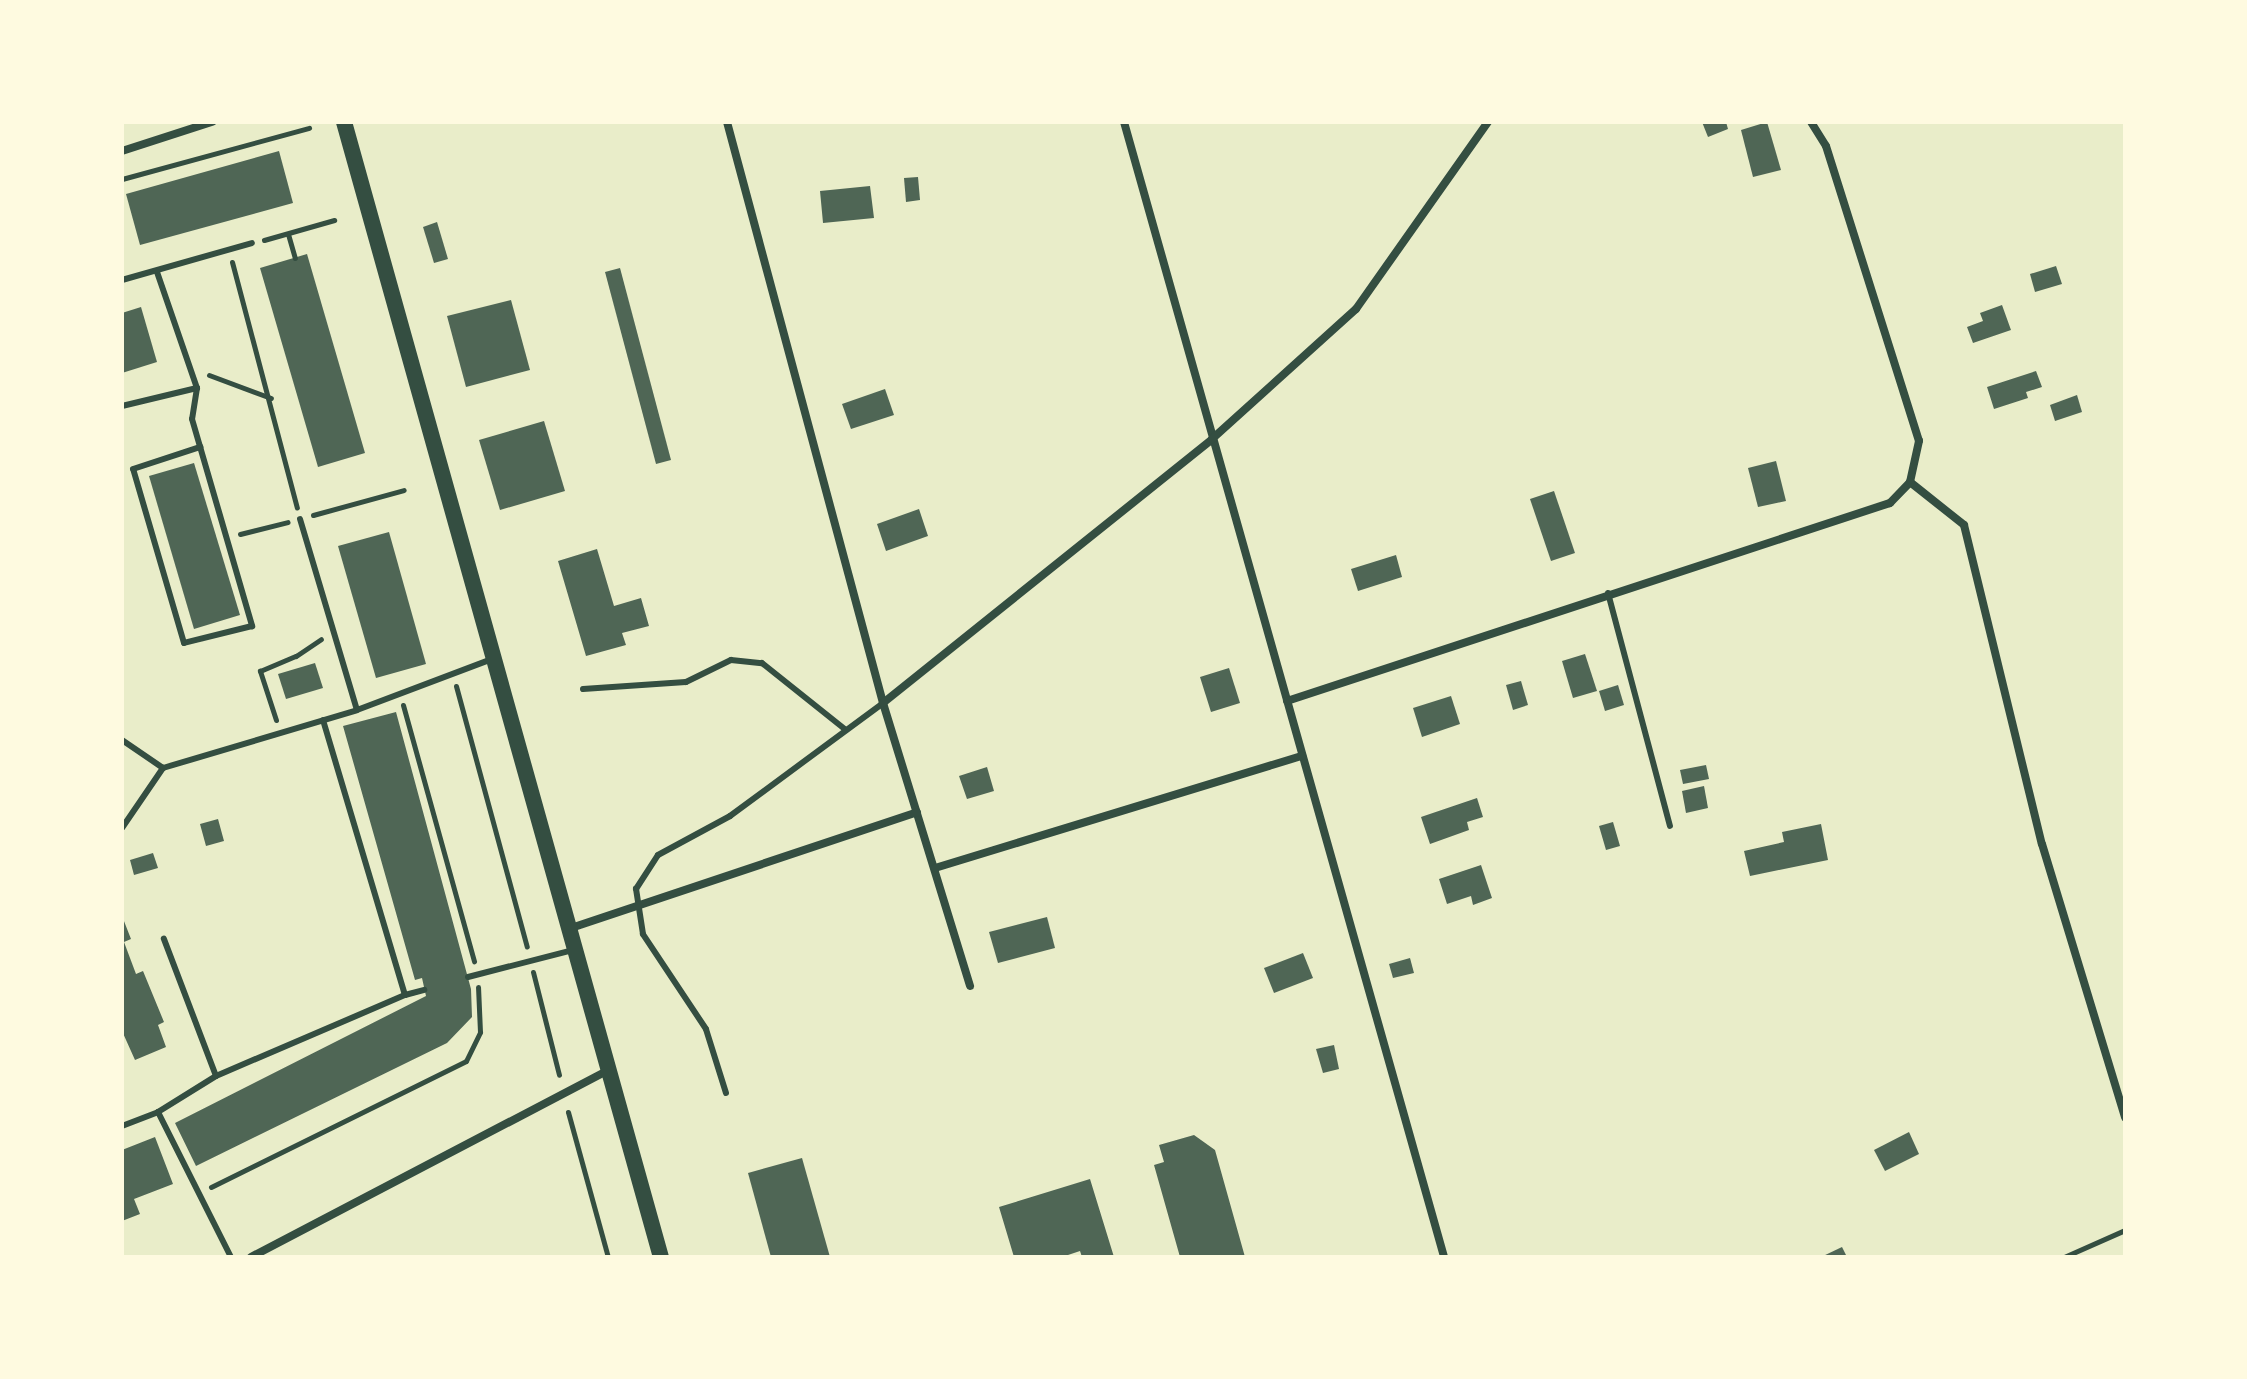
<!DOCTYPE html>
<html>
<head>
<meta charset="utf-8">
<style>
	body { margin:0 }
	#map { position:relative; width:2247px; height:1379px; overflow:hidden; background:#e9edc9; font-family:Arial,sans-serif }
	div>[style] { position:absolute }
	.building>* { inset:0; background:#4f6655 }
	.path>* { height:5px; margin:-2.5px; padding:0 2.5px; transform-origin:2.5px; border-radius:2.5px; background:#344e41 }
	.service>* { height:6px; margin:-3px; padding:0 3px; transform-origin:3px; border-radius:3px; background:#344e41 }
	.minor>* { height:8px; margin:-4px; padding:0 4px; transform-origin:4px; border-radius:4px; background:#344e41 }
	.secondary>* { height:16px; margin:-8px; padding:0 8px; transform-origin:8px; border-radius:8px; background:#344e41 }
	span { translate:-50% -50%; white-space:nowrap; text-align:center; line-height:1.15; -webkit-text-stroke:6px #fefae0; paint-order:stroke }
	.frame { position:absolute; inset:0; border:124px solid #fefae0; pointer-events:none }
</style>
</head>
<body>
<div id="map">
	<div class="building">
		<div style="clip-path:polygon(1702px 122px,1726px 122px,1728px 129px,1708px 137px)"></div>
		<div style="clip-path:polygon(1767px 122px,1781px 170px,1753px 177px,1741px 130px)"></div>
		<div style="clip-path:polygon(279px 151px,293px 203px,140px 245px,126px 194px)"></div>
		<div style="clip-path:polygon(918px 177px,920px 200px,906px 202px,904px 178px)"></div>
		<div style="clip-path:polygon(870px 186px,874px 218px,823px 223px,820px 191px)"></div>
		<div style="clip-path:polygon(437px 222px,448px 259px,434px 263px,423px 227px)"></div>
		<div style="clip-path:polygon(307px 254px,365px 453px,318px 467px,260px 268px)"></div>
		<div style="clip-path:polygon(2056px 266px,2062px 284px,2035px 292px,2030px 274px)"></div>
		<div style="clip-path:polygon(620px 268px,671px 460px,656px 464px,605px 272px)"></div>
		<div style="clip-path:polygon(511px 300px,530px 370px,466px 387px,447px 316px)"></div>
		<div style="clip-path:polygon(2002px 305px,2011px 330px,1973px 343px,1967px 327px,1983px 321px,1980px 313px)"></div>
		<div style="clip-path:polygon(141px 307px,157px 362px,122px 373px,122px 313px)"></div>
		<div style="clip-path:polygon(2036px 371px,2042px 387px,2026px 392px,2028px 398px,1994px 409px,1987px 387px)"></div>
		<div style="clip-path:polygon(885px 389px,894px 415px,851px 429px,842px 404px)"></div>
		<div style="clip-path:polygon(2077px 395px,2082px 412px,2055px 421px,2050px 405px)"></div>
		<div style="clip-path:polygon(544px 421px,565px 491px,500px 510px,479px 440px)"></div>
		<div style="clip-path:polygon(1776px 461px,1786px 501px,1758px 507px,1748px 468px)"></div>
		<div style="clip-path:polygon(194px 463px,240px 615px,194px 629px,149px 476px)"></div>
		<div style="clip-path:polygon(1554px 491px,1575px 553px,1551px 561px,1530px 499px)"></div>
		<div style="clip-path:polygon(919px 509px,928px 536px,886px 551px,877px 524px)"></div>
		<div style="clip-path:polygon(389px 532px,426px 664px,376px 678px,338px 546px)"></div>
		<div style="clip-path:polygon(597px 549px,614px 606px,641px 598px,649px 626px,622px 633px,626px 645px,586px 656px,558px 561px)"></div>
		<div style="clip-path:polygon(1396px 555px,1402px 577px,1358px 591px,1351px 569px)"></div>
		<div style="clip-path:polygon(1585px 654px,1597px 691px,1573px 698px,1562px 661px)"></div>
		<div style="clip-path:polygon(315px 663px,323px 688px,286px 699px,278px 674px)"></div>
		<div style="clip-path:polygon(1229px 668px,1240px 703px,1211px 712px,1200px 677px)"></div>
		<div style="clip-path:polygon(1521px 681px,1528px 705px,1513px 710px,1506px 685px)"></div>
		<div style="clip-path:polygon(1618px 685px,1624px 705px,1605px 711px,1599px 691px)"></div>
		<div style="clip-path:polygon(1451px 696px,1460px 724px,1422px 737px,1413px 708px)"></div>
		<div style="clip-path:polygon(396px 712px,471px 989px,472px 1017px,447px 1043px,196px 1166px,175px 1123px,426px 996px,422px 978px,415px 980px,343px 726px)"></div>
		<div style="clip-path:polygon(1706px 765px,1709px 779px,1683px 784px,1680px 770px)"></div>
		<div style="clip-path:polygon(987px 767px,994px 791px,967px 799px,959px 776px)"></div>
		<div style="clip-path:polygon(1704px 786px,1708px 808px,1686px 813px,1682px 791px)"></div>
		<div style="clip-path:polygon(1477px 798px,1483px 817px,1467px 822px,1469px 830px,1430px 844px,1421px 817px)"></div>
		<div style="clip-path:polygon(218px 819px,224px 841px,206px 846px,200px 824px)"></div>
		<div style="clip-path:polygon(1613px 822px,1620px 846px,1606px 850px,1599px 826px)"></div>
		<div style="clip-path:polygon(1821px 824px,1828px 860px,1750px 876px,1744px 851px,1784px 842px,1782px 832px)"></div>
		<div style="clip-path:polygon(153px 853px,158px 868px,134px 875px,130px 860px)"></div>
		<div style="clip-path:polygon(1481px 865px,1492px 898px,1473px 905px,1471px 896px,1447px 904px,1439px 879px)"></div>
		<div style="clip-path:polygon(122px 916px,131px 939px,124px 942px,136px 974px,143px 971px,164px 1022px,158px 1025px,166px 1047px,135px 1060px,122px 1031px)"></div>
		<div style="clip-path:polygon(1047px 917px,1055px 948px,998px 963px,989px 932px)"></div>
		<div style="clip-path:polygon(1303px 953px,1313px 978px,1274px 993px,1264px 968px)"></div>
		<div style="clip-path:polygon(1410px 958px,1414px 973px,1393px 978px,1389px 964px)"></div>
		<div style="clip-path:polygon(1334px 1045px,1339px 1069px,1323px 1073px,1316px 1049px)"></div>
		<div style="clip-path:polygon(1909px 1132px,1919px 1154px,1885px 1171px,1874px 1150px)"></div>
		<div style="clip-path:polygon(1194px 1135px,1215px 1150px,1245px 1257px,1180px 1257px,1154px 1165px,1164px 1162px,1159px 1145px)"></div>
		<div style="clip-path:polygon(155px 1137px,173px 1184px,134px 1199px,140px 1214px,122px 1221px,122px 1150px)"></div>
		<div style="clip-path:polygon(802px 1158px,830px 1257px,771px 1257px,748px 1173px)"></div>
		<div style="clip-path:polygon(1090px 1179px,1114px 1257px,1082px 1257px,1080px 1251px,1062px 1257px,1014px 1257px,999px 1207px)"></div>
		<div style="clip-path:polygon(1842px 1247px,1847px 1257px,1821px 1257px)"></div>
	</div>
	<div class="path">
		<div style="left:122px;top:179px;width:194px;rotate:-15.3deg"></div>
		<div style="left:288px;top:234px;width:25px;rotate:74deg"></div>
		<div style="left:264px;top:240px;width:73px;rotate:-15.9deg"></div>
		<div style="left:232px;top:262px;width:254px;rotate:75.2deg"></div>
		<div style="left:209px;top:375px;width:66px;rotate:20.4deg"></div>
		<div style="left:313px;top:515px;width:94px;rotate:-15.4deg"></div>
		<div style="left:240px;top:534px;width:49px;rotate:-14deg"></div>
		<div style="left:456px;top:686px;width:270px;rotate:74.8deg"></div>
		<div style="left:403px;top:705px;width:266px;rotate:74.5deg"></div>
		<div style="left:276px;top:720px;width:52px;rotate:-108.1deg"></div>
		<div style="left:260px;top:671px;width:39px;rotate:-23deg"></div>
		<div style="left:296px;top:656px;width:30px;rotate:-34deg"></div>
		<div style="left:533px;top:972px;width:106px;rotate:75.8deg"></div>
		<div style="left:568px;top:1112px;width:150px;rotate:74.6deg"></div>
		<div style="left:211px;top:1187px;width:284px;rotate:-26.3deg"></div>
		<div style="left:466px;top:1061px;width:32px;rotate:-64deg"></div>
		<div style="left:480px;top:1032px;width:45px;rotate:-92.5deg"></div>
		<div style="left:2064px;top:1257px;width:67px;rotate:-23.9deg"></div>
	</div>
	<div class="service">
		<div style="left:157px;top:272px;width:123px;rotate:71deg"></div>
		<div style="left:197px;top:388px;width:31px;rotate:99deg"></div>
		<div style="left:192px;top:419px;width:216px;rotate:73.8deg"></div>
		<div style="left:252px;top:626px;width:70px;rotate:166deg"></div>
		<div style="left:184px;top:643px;width:181px;rotate:-106.3deg"></div>
		<div style="left:133px;top:469px;width:71px;rotate:-18.2deg"></div>
		<div style="left:122px;top:280px;width:135px;rotate:-15.9deg"></div>
		<div style="left:122px;top:406px;width:77px;rotate:-13.5deg"></div>
		<div style="left:300px;top:519px;width:199px;rotate:73.4deg"></div>
		<div style="left:1608px;top:593px;width:241px;rotate:75.1deg"></div>
		<div style="left:583px;top:689px;width:103px;rotate:-3.9deg"></div>
		<div style="left:686px;top:682px;width:50px;rotate:-26.1deg"></div>
		<div style="left:731px;top:660px;width:31px;rotate:6deg"></div>
		<div style="left:762px;top:663px;width:107px;rotate:38.6deg"></div>
		<div style="left:323px;top:720px;width:287px;rotate:73.4deg"></div>
		<div style="left:405px;top:995px;width:20px;rotate:-15deg"></div>
		<div style="left:122px;top:740px;width:50px;rotate:34.3deg"></div>
		<div style="left:122px;top:828px;width:73px;rotate:-55.7deg"></div>
		<div style="left:163px;top:768px;width:202px;rotate:-16.6deg"></div>
		<div style="left:357px;top:710px;width:144px;rotate:-20.7deg"></div>
		<div style="left:468px;top:977px;width:108px;rotate:-14.4deg"></div>
		<div style="left:216px;top:1076px;width:206px;rotate:-23.2deg"></div>
		<div style="left:726px;top:1093px;width:67px;rotate:-107.4deg"></div>
		<div style="left:706px;top:1029px;width:114px;rotate:-123.6deg"></div>
		<div style="left:643px;top:934px;width:46px;rotate:-98.8deg"></div>
		<div style="left:636px;top:889px;width:40px;rotate:-57.1deg"></div>
		<div style="left:658px;top:855px;width:82px;rotate:-28.4deg"></div>
		<div style="left:730px;top:816px;width:190px;rotate:-36.4deg"></div>
		<div style="left:158px;top:1112px;width:162px;rotate:63.3deg"></div>
		<div style="left:122px;top:1126px;width:39px;rotate:-21deg"></div>
		<div style="left:158px;top:1112px;width:68px;rotate:-31.8deg"></div>
		<div style="left:216px;top:1076px;width:147px;rotate:-110.8deg"></div>
	</div>
	<div class="minor">
		<div style="left:727px;top:122px;width:602px;rotate:74.97deg"></div>
		<div style="left:883px;top:703px;width:296px;rotate:72.9deg"></div>
		<div style="left:1124px;top:122px;width:1179px;rotate:74.25deg"></div>
		<div style="left:1811px;top:122px;width:28px;rotate:58deg"></div>
		<div style="left:1826px;top:146px;width:309px;rotate:72.5deg"></div>
		<div style="left:1919px;top:441px;width:42px;rotate:102.4deg"></div>
		<div style="left:1910px;top:482px;width:69px;rotate:38.5deg"></div>
		<div style="left:1964px;top:525px;width:328px;rotate:76.3deg"></div>
		<div style="left:2042px;top:844px;width:286px;rotate:73.1deg"></div>
		<div style="left:122px;top:151px;width:95px;rotate:-17.9deg"></div>
		<div style="left:1287px;top:701px;width:635px;rotate:-18.18deg"></div>
		<div style="left:1890px;top:503px;width:29px;rotate:-46deg"></div>
		<div style="left:883px;top:703px;width:422px;rotate:-38.7deg"></div>
		<div style="left:1212px;top:439px;width:194px;rotate:-42.1deg"></div>
		<div style="left:1356px;top:309px;width:229px;rotate:-54.8deg"></div>
		<div style="left:935px;top:868px;width:384px;rotate:-17deg"></div>
		<div style="left:568px;top:929px;width:368px;rotate:-18.5deg"></div>
		<div style="left:251px;top:1257px;width:403px;rotate:-27.6deg"></div>
	</div>
	<div class="secondary">
		<div style="left:344px;top:122px;width:1178px;rotate:74.4deg"></div>
	</div>
	<div class="frame"></div>
</div>
</body>
</html>
